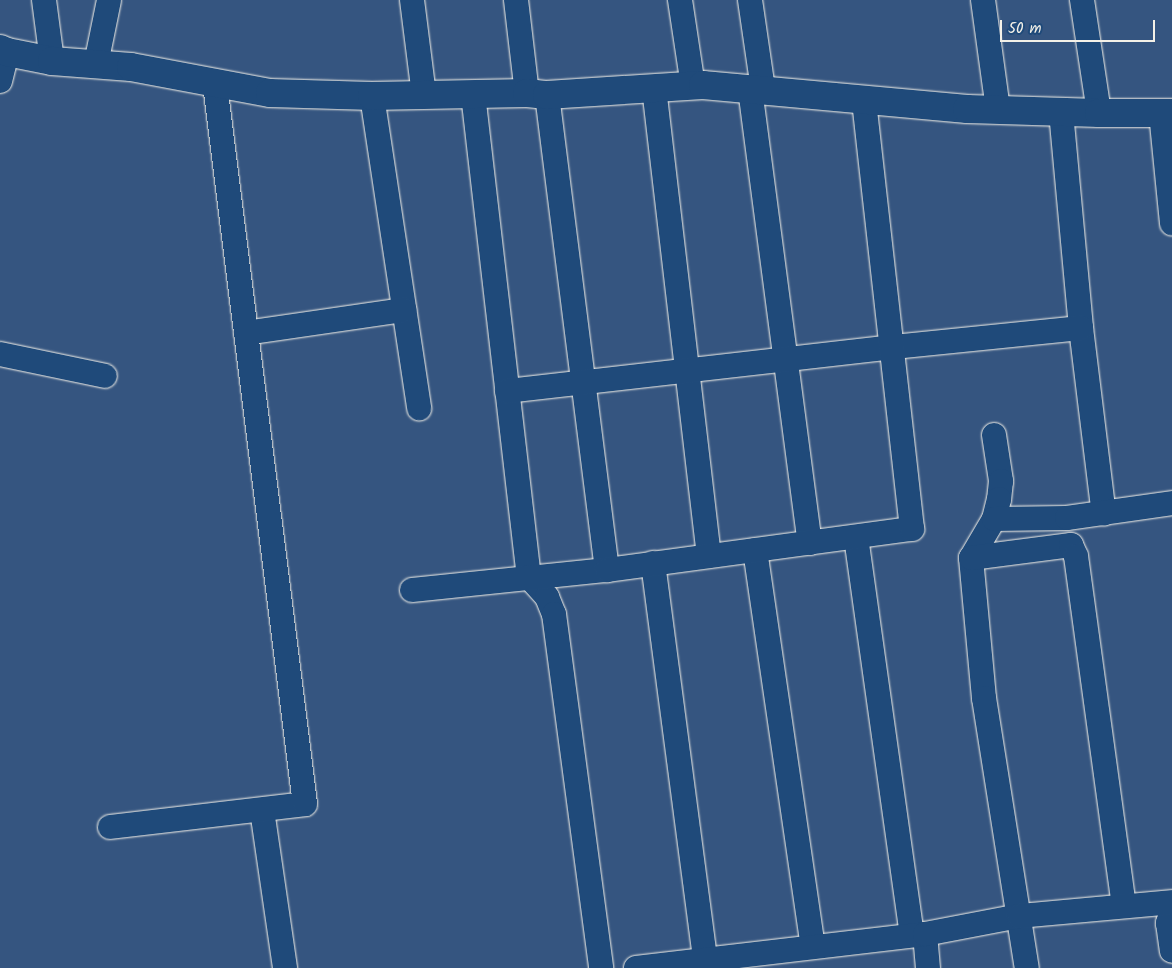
<!DOCTYPE html>
<html>
<head>
<meta charset="utf-8">
<style>
	body { margin:0 }
	#map { position:relative; width:1172px; height:968px; overflow:hidden; background:#355580; font-family:Kalam,sans-serif }
	div>[style] { position:absolute }
	.roads { filter:drop-shadow(0 0 1px #f4f1e8) drop-shadow(0 0 1px #f4f1e8) }
	.street>* { height:24px; margin:-12px; padding:0 12px; transform-origin:12px; border-radius:12px; background:#1f4a7a }
	.secondary>* { height:28px; margin:-14px; padding:0 14px; transform-origin:14px; border-radius:14px; background:#1f4a7a }
	span { translate:-50% -50%; white-space:nowrap; text-align:center; line-height:1.15; -webkit-text-stroke:4px #1f4a7a; paint-order:stroke }
	.scale { position:absolute; left:1000px; top:20px; width:155px; height:22px; box-sizing:border-box; border:2px solid #f4f1e8; border-top:0; padding-left:6px; font-size:15px; line-height:18px; white-space:nowrap; color:#f4f1e8; -webkit-text-stroke:4px #1f4a7a; paint-order:stroke }
</style>
</head>
<body>
<div id="map">
	<div class="roads">
		<div class="street">
			<div style="left:44px;top:0;width:62px;rotate:82.5deg"></div>
			<div style="left:412px;top:0;width:96px;rotate:82.8deg"></div>
			<div style="left:516px;top:0;width:94px;rotate:83.3deg"></div>
			<div style="left:680px;top:0;width:87px;rotate:81.4deg"></div>
			<div style="left:750px;top:0;width:90px;rotate:81.7deg"></div>
			<div style="left:983px;top:0;width:111px;rotate:82.2deg"></div>
			<div style="left:1082px;top:0;width:114px;rotate:81.4deg"></div>
			<div style="left:96px;top:64px;width:65px;rotate:-78.5deg"></div>
			<div style="left:0;top:81px;width:30px;rotate:-76deg"></div>
			<div style="left:654px;top:88px;width:471px;rotate:83.3deg"></div>
			<div style="left:750px;top:89px;width:458px;rotate:82.5deg"></div>
			<div style="left:473px;top:94px;width:486px;rotate:83.4deg"></div>
			<div style="left:529px;top:577px;width:27px;rotate:48deg"></div>
			<div style="left:547px;top:597px;width:18px;rotate:68deg"></div>
			<div style="left:554px;top:614px;width:357px;rotate:82.4deg"></div>
			<div style="left:547px;top:95px;width:479px;rotate:82.8deg"></div>
			<div style="left:372px;top:96px;width:316px;rotate:81.4deg"></div>
			<div style="left:1061px;top:112px;width:217px;rotate:84.7deg"></div>
			<div style="left:1081px;top:328px;width:187px;rotate:83deg"></div>
			<div style="left:1161px;top:113px;width:111px;rotate:84.3deg"></div>
			<div style="left:246px;top:333px;width:160px;rotate:-8.3deg"></div>
			<div style="left:0;top:354px;width:107px;rotate:11.8deg"></div>
			<div style="left:507px;top:391px;width:388px;rotate:-6.5deg"></div>
			<div style="left:893px;top:347px;width:189px;rotate:-5.8deg"></div>
			<div style="left:994px;top:435px;width:47px;rotate:81.3deg"></div>
			<div style="left:1001px;top:481px;width:18px;rotate:96deg"></div>
			<div style="left:999px;top:499px;width:21px;rotate:104deg"></div>
			<div style="left:994px;top:519px;width:45px;rotate:120.5deg"></div>
			<div style="left:971px;top:558px;width:141px;rotate:84.7deg"></div>
			<div style="left:984px;top:698px;width:273px;rotate:81deg"></div>
			<div style="left:994px;top:519px;width:73px;rotate:-0.8deg"></div>
			<div style="left:1067px;top:518px;width:106px;rotate:-8.1deg"></div>
			<div style="left:856px;top:537px;width:402px;rotate:82deg"></div>
			<div style="left:755px;top:550px;width:400px;rotate:81.7deg"></div>
			<div style="left:971px;top:558px;width:101px;rotate:-7.4deg"></div>
			<div style="left:1071px;top:545px;width:12px;rotate:66deg"></div>
			<div style="left:1076px;top:556px;width:353px;rotate:82.2deg"></div>
			<div style="left:653px;top:563px;width:399px;rotate:82.5deg"></div>
			<div style="left:412px;top:590px;width:196px;rotate:-5.9deg"></div>
			<div style="left:607px;top:570px;width:308px;rotate:-7.7deg"></div>
			<div style="left:912px;top:529px;width:432px;rotate:-96.4deg"></div>
			<div style="left:262px;top:810px;width:160px;rotate:81.7deg"></div>
			<div style="left:110px;top:827px;width:196px;rotate:-6.7deg"></div>
			<div style="left:305px;top:804px;width:726px;rotate:-97.13deg"></div>
			<div style="left:1172px;top:910px;width:14px;rotate:107deg"></div>
			<div style="left:1168px;top:923px;width:28px;rotate:82deg"></div>
			<div style="left:925px;top:934px;width:34px;rotate:85deg"></div>
			<div style="left:636px;top:968px;width:291px;rotate:-6.7deg"></div>
			<div style="left:925px;top:934px;width:96px;rotate:-10.8deg"></div>
			<div style="left:1019px;top:916px;width:154px;rotate:-5.2deg"></div>
		</div>
		<div class="secondary">
			<div style="left:0;top:49px;width:8px;rotate:23deg"></div>
			<div style="left:7px;top:52px;width:46px;rotate:11.3deg"></div>
			<div style="left:52px;top:61px;width:79px;rotate:4.3deg"></div>
			<div style="left:131px;top:67px;width:141px;rotate:10.6deg"></div>
			<div style="left:270px;top:93px;width:102px;rotate:1.7deg"></div>
			<div style="left:372px;top:96px;width:155px;rotate:-1.1deg"></div>
			<div style="left:527px;top:93px;width:20px;rotate:6deg"></div>
			<div style="left:547px;top:95px;width:156px;rotate:-3.7deg"></div>
			<div style="left:703px;top:85px;width:265px;rotate:5.2deg"></div>
			<div style="left:967px;top:109px;width:132px;rotate:1.7deg"></div>
			<div style="left:1099px;top:113px;width:73px"></div>
		</div>
	</div>
	<div class="scale">50 m</div>
</div>
</body>
</html>
